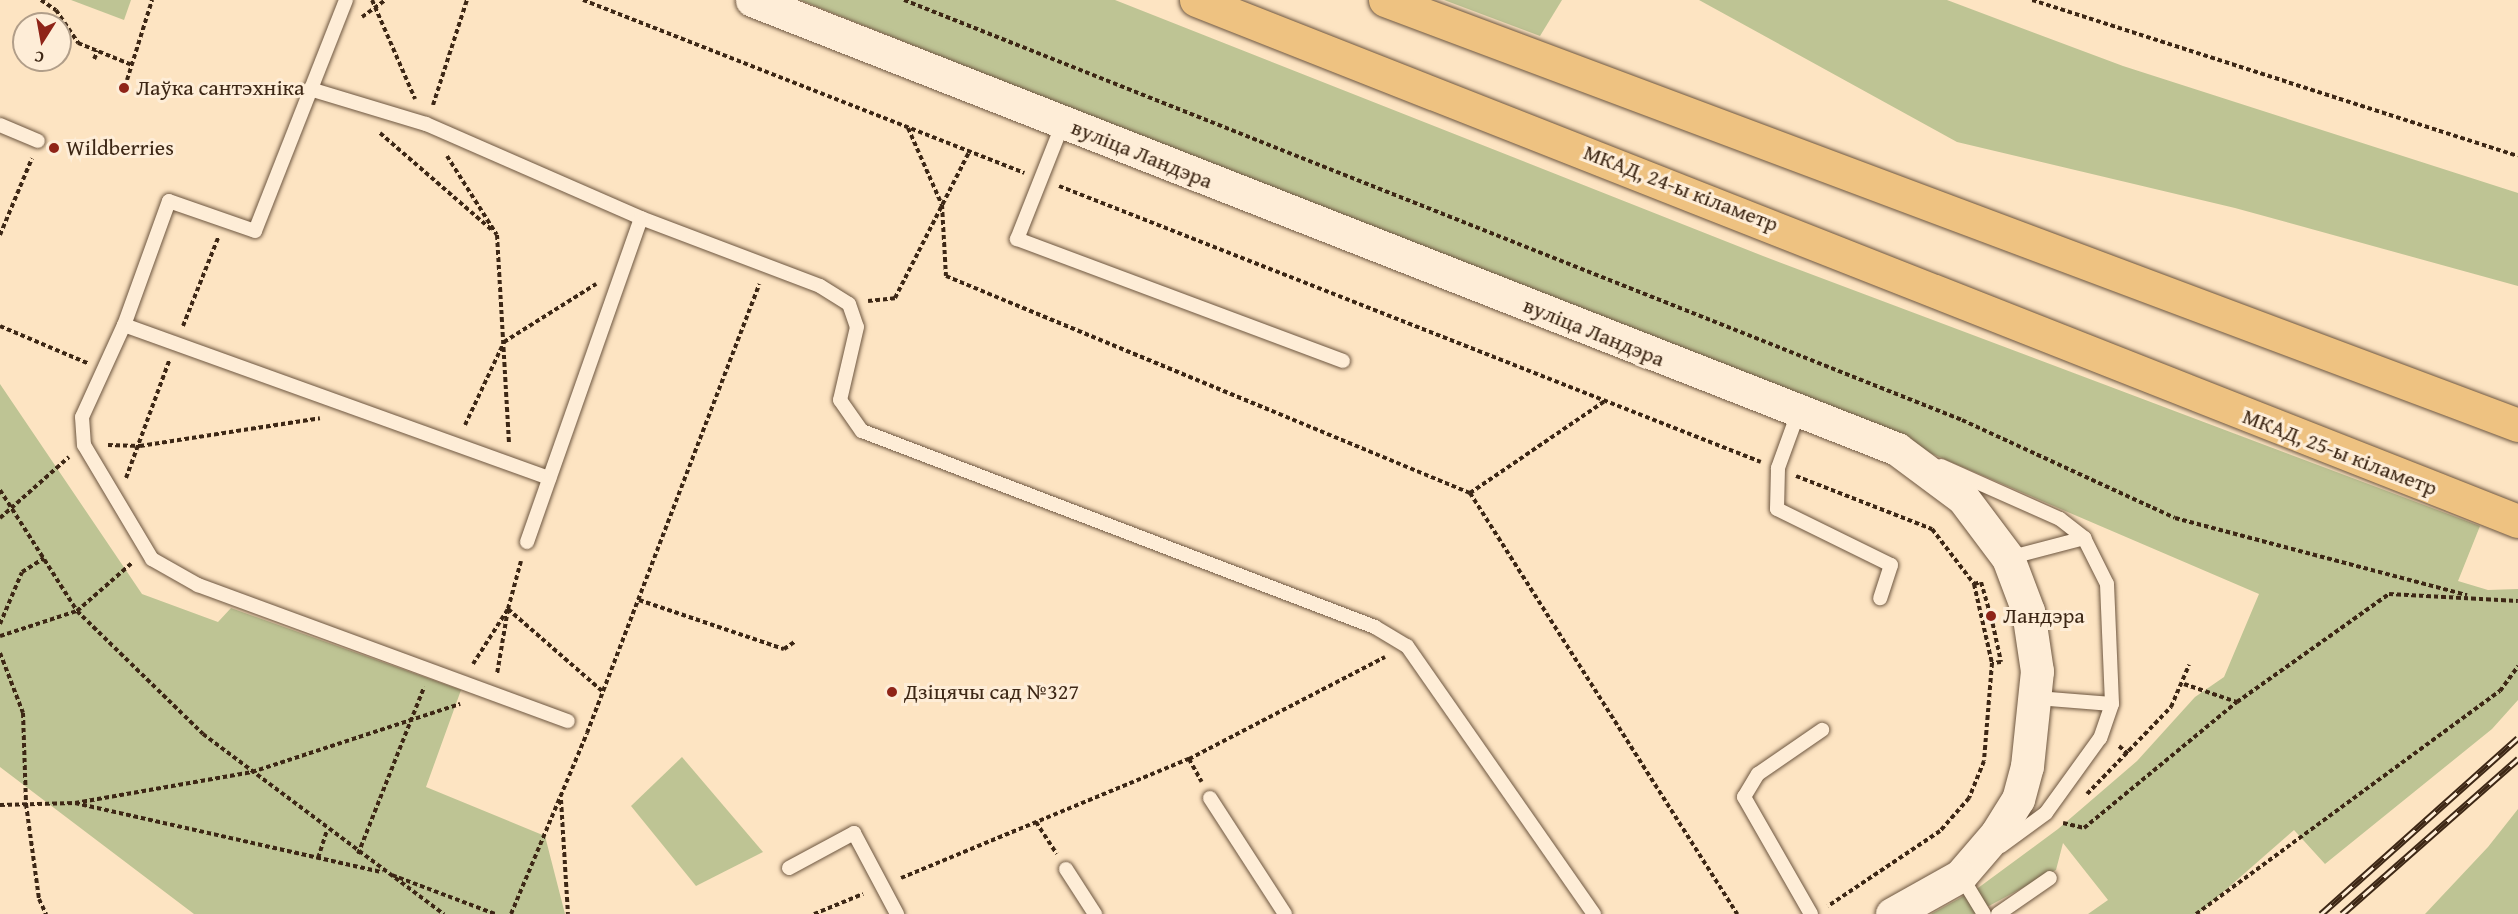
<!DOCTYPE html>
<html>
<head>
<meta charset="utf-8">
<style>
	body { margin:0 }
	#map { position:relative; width:2518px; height:914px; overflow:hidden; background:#fde4c2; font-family:"Gentium Book Plus",serif }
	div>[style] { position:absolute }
	.green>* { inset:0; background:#bec494 }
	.path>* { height:4px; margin-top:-2px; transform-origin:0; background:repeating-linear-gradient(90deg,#3d2715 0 4.5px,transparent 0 7.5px) }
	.roads { filter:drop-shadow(0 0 2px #6d5640) drop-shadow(0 0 2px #6d5640) }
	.service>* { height:14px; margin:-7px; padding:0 7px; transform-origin:7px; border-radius:7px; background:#feedd7 }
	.tertiary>* { height:33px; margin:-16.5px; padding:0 16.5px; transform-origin:16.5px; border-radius:16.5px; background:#feedd7 }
	.trunk>* { height:33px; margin:-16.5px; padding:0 16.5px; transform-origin:16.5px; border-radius:16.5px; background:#eec281 }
	.rail>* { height:7px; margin-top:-3.5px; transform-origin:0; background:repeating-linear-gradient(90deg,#feedd7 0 14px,#3d2715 0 28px); box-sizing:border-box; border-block:2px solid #3d2715 }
	.dots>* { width:16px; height:16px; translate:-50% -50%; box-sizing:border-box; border:3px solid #feedd7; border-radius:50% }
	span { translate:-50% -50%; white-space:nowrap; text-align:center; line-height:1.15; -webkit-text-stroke:6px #feedd7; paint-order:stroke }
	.poi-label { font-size:22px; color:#3d2715 }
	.left { translate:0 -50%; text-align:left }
	.street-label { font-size:22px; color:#3d2715 }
	.north { position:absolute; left:12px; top:12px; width:60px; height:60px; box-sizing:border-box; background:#feedd7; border:2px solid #b19e89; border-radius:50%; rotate:191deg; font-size:16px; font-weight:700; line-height:24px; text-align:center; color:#3d2715 }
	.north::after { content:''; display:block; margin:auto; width:21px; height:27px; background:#8f2418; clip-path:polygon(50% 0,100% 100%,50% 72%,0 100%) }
</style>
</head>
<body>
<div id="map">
	<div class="green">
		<div style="clip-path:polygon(71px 0,131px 0,124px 20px)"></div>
		<div style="clip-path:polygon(800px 0,1115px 0,1763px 256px,2480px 526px,2458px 581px,2488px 590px,2518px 589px,2518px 700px,2492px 729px,2325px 864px,2294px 830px,2198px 914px,2088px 914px,2108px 900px,2063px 843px,2056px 870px,1974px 914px,1931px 914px,1978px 888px,2058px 829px,2137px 761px,2195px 697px,2224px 677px,2259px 594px,1916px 447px)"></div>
		<div style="clip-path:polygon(1444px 0,1562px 0,1540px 36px)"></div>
		<div style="clip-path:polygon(1699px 0,1947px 0,2123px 66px,2518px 193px,2518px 286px,2235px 208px,1957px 142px)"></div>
		<div style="clip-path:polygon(0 384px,142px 594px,218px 622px,231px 608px,461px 690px,426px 787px,545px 836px,565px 914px,194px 914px,0 767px)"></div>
		<div style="clip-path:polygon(682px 757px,763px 852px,696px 886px,631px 806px)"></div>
		<div style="clip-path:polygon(2518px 809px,2518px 914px,2425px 914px,2488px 847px)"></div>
	</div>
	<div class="path">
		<div style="left:41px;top:0;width:18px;rotate:34deg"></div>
		<div style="left:56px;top:10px;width:40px;rotate:56deg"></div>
		<div style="left:78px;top:43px;width:58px;rotate:22.2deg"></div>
		<div style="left:372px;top:0;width:108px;rotate:66.5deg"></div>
		<div style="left:583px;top:0;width:474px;rotate:21.4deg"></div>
		<div style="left:904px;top:0;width:1138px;rotate:21.65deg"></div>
		<div style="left:1962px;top:420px;width:234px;rotate:24.7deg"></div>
		<div style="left:2175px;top:518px;width:302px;rotate:14.8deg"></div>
		<div style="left:2032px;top:0;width:510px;rotate:17.8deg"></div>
		<div style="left:362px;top:17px;width:29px;rotate:-36deg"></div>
		<div style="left:94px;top:59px;width:9px;rotate:-63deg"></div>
		<div style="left:127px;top:80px;width:84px;rotate:-72.6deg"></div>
		<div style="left:433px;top:105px;width:110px;rotate:-72.1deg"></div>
		<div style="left:908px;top:128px;width:84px;rotate:66.2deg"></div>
		<div style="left:942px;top:205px;width:71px;rotate:86.8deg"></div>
		<div style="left:946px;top:276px;width:567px;rotate:22.5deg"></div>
		<div style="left:1470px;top:493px;width:499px;rotate:57.6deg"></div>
		<div style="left:380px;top:133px;width:148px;rotate:40.9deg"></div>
		<div style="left:447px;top:156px;width:93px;rotate:57.7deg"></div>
		<div style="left:497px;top:235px;width:208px;rotate:86.7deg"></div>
		<div style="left:1059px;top:186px;width:754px;rotate:21.46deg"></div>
		<div style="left:0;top:235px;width:83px;rotate:-67.4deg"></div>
		<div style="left:868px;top:301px;width:27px;rotate:-6deg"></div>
		<div style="left:895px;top:298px;width:164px;rotate:-63.1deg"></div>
		<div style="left:0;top:326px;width:95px;rotate:23deg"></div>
		<div style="left:183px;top:326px;width:95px;rotate:-68.3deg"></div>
		<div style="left:465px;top:425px;width:92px;rotate:-64.8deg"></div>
		<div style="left:504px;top:342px;width:109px;rotate:-32.2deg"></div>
		<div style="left:108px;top:445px;width:32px;rotate:2deg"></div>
		<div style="left:140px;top:446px;width:182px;rotate:-8.8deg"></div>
		<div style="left:1796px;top:476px;width:146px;rotate:21.3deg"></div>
		<div style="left:1932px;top:529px;width:69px;rotate:52.6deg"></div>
		<div style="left:1974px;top:584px;width:81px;rotate:77.2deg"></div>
		<div style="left:1992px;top:663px;width:98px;rotate:94.7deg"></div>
		<div style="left:1984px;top:761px;width:40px;rotate:112deg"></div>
		<div style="left:1969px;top:798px;width:44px;rotate:131.3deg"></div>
		<div style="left:1940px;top:831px;width:135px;rotate:146.2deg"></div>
		<div style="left:126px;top:478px;width:125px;rotate:-69.8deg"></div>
		<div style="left:0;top:490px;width:143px;rotate:57.5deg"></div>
		<div style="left:77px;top:611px;width:176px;rotate:44.3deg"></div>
		<div style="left:203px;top:734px;width:301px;rotate:36.8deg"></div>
		<div style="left:1470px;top:493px;width:163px;rotate:-34.3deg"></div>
		<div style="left:0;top:518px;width:92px;rotate:-41.5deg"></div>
		<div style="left:521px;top:561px;width:50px;rotate:105.2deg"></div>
		<div style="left:508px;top:609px;width:126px;rotate:41.1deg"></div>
		<div style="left:1974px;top:584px;width:7px;rotate:-16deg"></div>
		<div style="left:1981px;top:582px;width:35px;rotate:74deg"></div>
		<div style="left:1991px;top:616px;width:47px;rotate:77.7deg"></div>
		<div style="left:2001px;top:662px;width:9px;rotate:174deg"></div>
		<div style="left:639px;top:600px;width:153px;rotate:18.7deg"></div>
		<div style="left:784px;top:649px;width:14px;rotate:-34deg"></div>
		<div style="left:0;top:624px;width:56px;rotate:-67.1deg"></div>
		<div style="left:22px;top:572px;width:26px;rotate:-32deg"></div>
		<div style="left:0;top:636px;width:81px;rotate:-18deg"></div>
		<div style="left:77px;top:611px;width:74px;rotate:-41.2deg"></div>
		<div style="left:0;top:653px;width:64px;rotate:69deg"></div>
		<div style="left:23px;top:713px;width:91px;rotate:88.1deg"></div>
		<div style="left:26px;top:804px;width:96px;rotate:82.2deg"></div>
		<div style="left:39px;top:899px;width:17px;rotate:65deg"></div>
		<div style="left:473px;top:664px;width:65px;rotate:-57.5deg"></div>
		<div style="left:508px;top:609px;width:66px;rotate:99.6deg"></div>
		<div style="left:2184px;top:684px;width:56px;rotate:18.8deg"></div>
		<div style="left:2237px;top:702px;width:186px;rotate:-35.4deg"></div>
		<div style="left:2389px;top:594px;width:129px;rotate:3.1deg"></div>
		<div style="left:2119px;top:746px;width:15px;rotate:42deg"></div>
		<div style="left:1189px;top:759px;width:26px;rotate:61deg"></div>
		<div style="left:2087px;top:794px;width:121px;rotate:-46deg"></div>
		<div style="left:2171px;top:707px;width:46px;rotate:-66.8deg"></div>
		<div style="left:561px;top:800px;width:114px;rotate:86.5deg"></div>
		<div style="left:75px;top:803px;width:180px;rotate:-9.9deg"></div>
		<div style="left:252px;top:772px;width:219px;rotate:-18.1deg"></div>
		<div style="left:0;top:805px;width:75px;rotate:-1.5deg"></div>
		<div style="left:75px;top:803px;width:315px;rotate:12.7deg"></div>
		<div style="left:1036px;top:822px;width:38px;rotate:57deg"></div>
		<div style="left:2063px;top:823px;width:22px;rotate:13deg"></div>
		<div style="left:2084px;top:828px;width:198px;rotate:-39.5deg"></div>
		<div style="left:358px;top:854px;width:180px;rotate:-68.4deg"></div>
		<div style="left:318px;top:858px;width:29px;rotate:-72deg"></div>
		<div style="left:392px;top:875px;width:110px;rotate:20.7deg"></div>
		<div style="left:901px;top:878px;width:312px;rotate:-22.5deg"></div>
		<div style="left:1189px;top:759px;width:221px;rotate:-27.5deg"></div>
		<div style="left:511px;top:914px;width:196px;rotate:-67.2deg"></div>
		<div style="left:587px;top:733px;width:481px;rotate:-69deg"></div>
		<div style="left:814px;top:914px;width:53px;rotate:-22.2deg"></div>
		<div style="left:2196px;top:914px;width:377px;rotate:-36.3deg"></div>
		<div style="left:2500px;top:691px;width:31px;rotate:-54deg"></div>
	</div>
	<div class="roads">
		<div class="service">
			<div style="left:346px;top:0;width:248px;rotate:111.5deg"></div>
			<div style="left:255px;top:231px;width:91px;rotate:-160.8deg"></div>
			<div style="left:169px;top:201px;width:132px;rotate:109.9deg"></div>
			<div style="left:124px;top:325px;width:101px;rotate:114.5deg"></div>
			<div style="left:82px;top:417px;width:28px;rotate:86deg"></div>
			<div style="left:84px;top:445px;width:133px;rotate:59.2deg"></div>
			<div style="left:152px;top:559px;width:53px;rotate:29.5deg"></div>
			<div style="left:198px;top:585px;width:394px;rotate:20.2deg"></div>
			<div style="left:310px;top:89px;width:121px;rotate:16.8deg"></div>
			<div style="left:426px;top:124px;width:235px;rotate:23.6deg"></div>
			<div style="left:641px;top:218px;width:191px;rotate:20.8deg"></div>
			<div style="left:820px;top:286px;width:34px;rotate:32deg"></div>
			<div style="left:849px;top:304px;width:24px;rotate:71deg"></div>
			<div style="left:857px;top:327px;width:75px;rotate:103.1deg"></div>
			<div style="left:840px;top:400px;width:38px;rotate:55deg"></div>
			<div style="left:862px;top:431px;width:549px;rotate:20.91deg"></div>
			<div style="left:1375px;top:627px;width:37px;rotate:31deg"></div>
			<div style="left:1407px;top:646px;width:327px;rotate:55.1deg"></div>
			<div style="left:1063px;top:123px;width:125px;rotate:111.6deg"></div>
			<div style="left:1017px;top:239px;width:348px;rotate:20.5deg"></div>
			<div style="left:0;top:125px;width:41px;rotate:22.8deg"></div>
			<div style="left:124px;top:325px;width:452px;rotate:19.8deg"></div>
			<div style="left:1798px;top:413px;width:59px;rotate:110deg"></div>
			<div style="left:1778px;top:468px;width:41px;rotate:91.4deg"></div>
			<div style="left:1777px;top:509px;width:127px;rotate:26.2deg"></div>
			<div style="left:1891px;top:565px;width:35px;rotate:108deg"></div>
			<div style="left:1941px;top:466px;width:130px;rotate:24deg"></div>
			<div style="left:2060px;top:519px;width:31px;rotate:38deg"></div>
			<div style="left:2084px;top:538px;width:51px;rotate:63.4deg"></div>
			<div style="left:2107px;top:584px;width:120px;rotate:87.6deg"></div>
			<div style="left:2112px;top:704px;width:36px;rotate:109deg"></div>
			<div style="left:2100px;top:738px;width:92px;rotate:125.8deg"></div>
			<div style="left:2046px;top:813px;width:56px;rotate:143.7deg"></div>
			<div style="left:527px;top:542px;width:343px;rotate:-70.6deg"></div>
			<div style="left:2008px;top:558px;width:79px;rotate:-14.7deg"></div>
			<div style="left:2037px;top:698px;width:75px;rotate:4.6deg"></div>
			<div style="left:1210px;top:798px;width:138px;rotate:57.1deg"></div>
			<div style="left:789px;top:868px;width:74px;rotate:-28.3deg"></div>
			<div style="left:854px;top:833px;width:92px;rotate:62deg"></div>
			<div style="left:1066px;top:869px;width:54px;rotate:57.2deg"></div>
			<div style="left:1961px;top:876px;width:44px;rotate:58.8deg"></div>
			<div style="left:1811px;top:914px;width:135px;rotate:-119.8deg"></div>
			<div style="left:1744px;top:797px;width:27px;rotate:-59deg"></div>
			<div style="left:1758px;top:774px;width:78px;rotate:-34.5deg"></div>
			<div style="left:1998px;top:914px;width:63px;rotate:-34.7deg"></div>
		</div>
		<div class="tertiary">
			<div style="left:752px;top:0;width:1230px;rotate:21.41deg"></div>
			<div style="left:1897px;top:449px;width:82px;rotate:36.6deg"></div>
			<div style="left:1963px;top:498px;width:75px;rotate:53.1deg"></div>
			<div style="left:2008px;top:558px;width:57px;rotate:69.3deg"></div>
			<div style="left:2028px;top:611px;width:61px;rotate:81.5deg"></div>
			<div style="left:2037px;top:671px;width:96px;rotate:96deg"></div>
			<div style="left:2027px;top:766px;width:34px;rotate:105deg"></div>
			<div style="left:2018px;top:799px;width:40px;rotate:122deg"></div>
			<div style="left:1997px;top:833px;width:57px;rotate:130.7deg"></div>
			<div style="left:1960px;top:876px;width:78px;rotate:150.8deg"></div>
		</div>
		<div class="trunk">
			<div style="left:1196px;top:0;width:1421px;rotate:21.51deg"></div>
			<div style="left:1385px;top:0;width:1210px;rotate:20.56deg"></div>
		</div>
	</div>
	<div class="rail">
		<div style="left:2321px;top:914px;width:264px;rotate:-41.8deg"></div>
		<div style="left:2342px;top:914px;width:235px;rotate:-41.4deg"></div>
	</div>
	<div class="dots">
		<div style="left:124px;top:88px;background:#8f2418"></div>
		<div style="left:54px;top:148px;background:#8f2418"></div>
		<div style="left:1991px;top:616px;background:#8f2418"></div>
		<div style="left:892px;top:692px;background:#8f2418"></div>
	</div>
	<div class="poi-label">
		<span class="left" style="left:136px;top:88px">Лаўка сантэхніка</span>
		<span class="left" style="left:66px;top:148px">Wildberries</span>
		<span class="left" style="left:2003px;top:616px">Ландэра</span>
		<span class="left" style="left:904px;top:692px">Дзіцячы сад №327</span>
	</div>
	<div class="street-label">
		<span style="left:1142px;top:154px;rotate:22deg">вуліца Ландэра</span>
		<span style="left:1681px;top:188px;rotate:21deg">МКАД, 24-ы кіламетр</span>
		<span style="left:1594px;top:332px;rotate:22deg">вуліца Ландэра</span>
		<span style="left:2340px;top:452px;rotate:21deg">МКАД, 25-ы кіламетр</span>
	</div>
	<div class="north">С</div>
</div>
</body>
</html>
